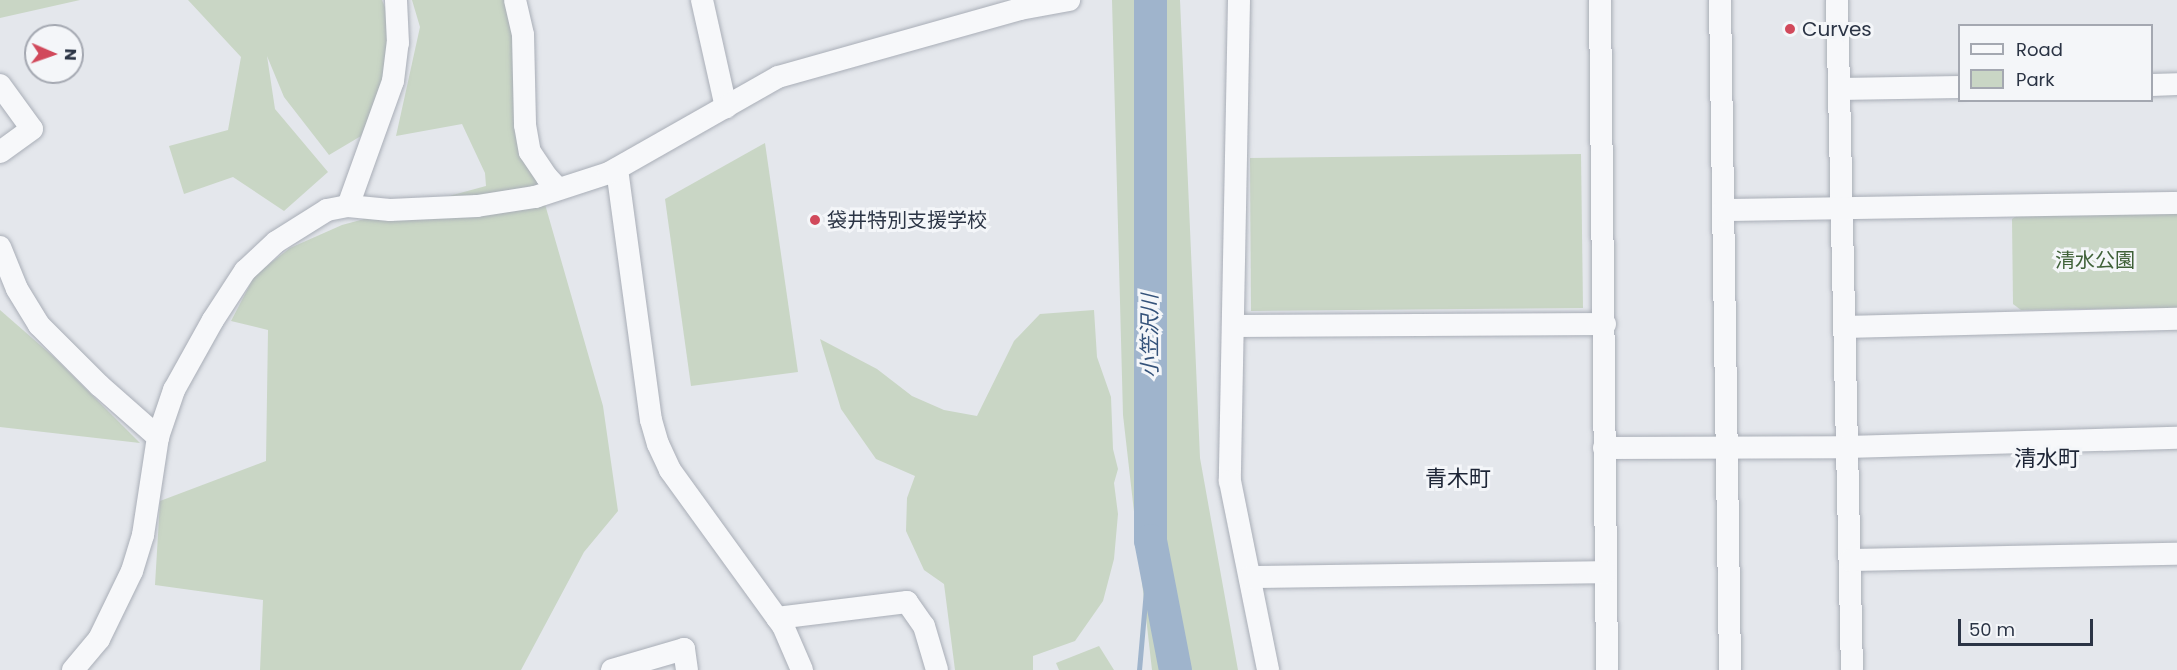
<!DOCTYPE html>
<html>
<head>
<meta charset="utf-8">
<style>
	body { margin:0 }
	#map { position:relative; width:2177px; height:670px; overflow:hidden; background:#e4e7ec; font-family:Poppins,"Noto Sans JP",sans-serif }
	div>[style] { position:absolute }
	.green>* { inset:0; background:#c9d6c5 }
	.stream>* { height:5px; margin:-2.5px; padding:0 2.5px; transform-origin:2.5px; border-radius:2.5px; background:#9fb4cc }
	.river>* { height:33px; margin:-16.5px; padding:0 16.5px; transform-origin:16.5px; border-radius:16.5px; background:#9fb4cc }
	.roads { filter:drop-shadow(0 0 2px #a9aeb7) drop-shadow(0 0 2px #a9aeb7) }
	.minor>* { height:22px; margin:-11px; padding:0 11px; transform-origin:11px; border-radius:11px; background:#f7f8fa }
	.dots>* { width:16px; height:16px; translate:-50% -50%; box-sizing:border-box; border:3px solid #f4f6f9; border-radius:50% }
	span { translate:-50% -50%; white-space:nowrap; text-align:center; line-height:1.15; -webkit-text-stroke:6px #f4f6f9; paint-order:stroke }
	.poi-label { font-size:20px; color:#2b3445 }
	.left { translate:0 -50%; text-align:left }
	.park-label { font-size:20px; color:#3f6138 }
	.water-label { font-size:21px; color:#34527a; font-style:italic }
	.quarter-label { font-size:22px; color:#1d2536 }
	.legend { position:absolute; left:1958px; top:24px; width:195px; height:78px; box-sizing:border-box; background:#f4f6f9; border:2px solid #a4a8b1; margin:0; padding:8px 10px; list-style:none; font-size:18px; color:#2b3445 }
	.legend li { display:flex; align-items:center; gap:12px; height:30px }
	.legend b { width:30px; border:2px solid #a4a8b1 }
	.north { position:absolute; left:24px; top:24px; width:60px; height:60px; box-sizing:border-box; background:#f4f6f9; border:2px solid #a4a8b1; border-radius:50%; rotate:92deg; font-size:16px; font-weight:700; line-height:24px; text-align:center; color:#2b3445 }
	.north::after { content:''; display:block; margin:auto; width:21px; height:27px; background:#d1495b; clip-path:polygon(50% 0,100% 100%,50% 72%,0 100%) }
	.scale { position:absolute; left:1958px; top:619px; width:135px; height:27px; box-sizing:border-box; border:3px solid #2b3445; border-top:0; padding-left:8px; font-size:18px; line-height:21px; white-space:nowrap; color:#2b3445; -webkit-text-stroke:4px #f4f6f9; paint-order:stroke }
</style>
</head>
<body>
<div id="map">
	<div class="green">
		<div style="clip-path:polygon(0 0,80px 0,0 18px)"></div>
		<div style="clip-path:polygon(188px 0,382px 0,392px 25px,382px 88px,361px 136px,329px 155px,284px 97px,267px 56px,275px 109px,328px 172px,284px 211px,233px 177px,184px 194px,169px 146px,228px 130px,241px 57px)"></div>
		<div style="clip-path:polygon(412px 0,515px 0,530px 152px,603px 406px,618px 511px,584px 552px,521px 670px,260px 670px,263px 600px,155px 585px,160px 501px,266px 461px,268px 330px,231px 321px,255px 275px,290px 248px,342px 225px,486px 186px,485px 173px,462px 124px,396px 136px,420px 27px)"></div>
		<div style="clip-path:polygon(1112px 0,1180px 0,1200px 458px,1238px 670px,1152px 670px,1123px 415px)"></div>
		<div style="clip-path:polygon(765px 143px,798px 372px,691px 386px,665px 199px)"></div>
		<div style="clip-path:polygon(1581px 154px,1583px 308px,1251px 311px,1250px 158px)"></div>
		<div style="clip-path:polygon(2177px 211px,2177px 308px,2021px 310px,2013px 304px,2012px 219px,2020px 213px)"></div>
		<div style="clip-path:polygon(0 310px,55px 358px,140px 443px,0 427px)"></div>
		<div style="clip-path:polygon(1094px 310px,1097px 357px,1111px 397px,1113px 449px,1118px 469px,1114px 483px,1118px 514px,1114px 559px,1103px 601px,1075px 641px,1033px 656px,1033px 670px,955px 670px,944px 584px,924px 570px,906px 531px,907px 498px,915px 476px,876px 459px,841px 409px,820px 339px,877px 369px,912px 396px,944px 410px,977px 416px,1014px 341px,1040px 314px)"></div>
		<div style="clip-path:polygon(1099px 646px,1114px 670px,1059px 670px,1056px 663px)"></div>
	</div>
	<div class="stream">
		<div style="left:1139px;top:670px;width:127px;rotate:-85deg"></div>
	</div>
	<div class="river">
		<div style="left:1150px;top:0;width:540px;rotate:90deg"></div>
		<div style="left:1150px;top:540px;width:132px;rotate:79.1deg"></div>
	</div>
	<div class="roads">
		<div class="minor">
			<div style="left:515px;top:0;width:36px;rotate:77deg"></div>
			<div style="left:523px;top:35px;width:90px;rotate:88.7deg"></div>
			<div style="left:525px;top:125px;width:27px;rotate:80deg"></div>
			<div style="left:530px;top:152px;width:30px;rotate:56deg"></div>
			<div style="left:547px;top:177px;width:16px;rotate:47deg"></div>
			<div style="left:702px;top:0;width:110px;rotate:77.4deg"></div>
			<div style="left:1239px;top:0;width:481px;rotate:91.1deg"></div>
			<div style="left:1230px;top:481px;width:193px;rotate:78.6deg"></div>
			<div style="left:1600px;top:0;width:670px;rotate:89.4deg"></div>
			<div style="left:1720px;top:0;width:670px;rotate:89.14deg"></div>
			<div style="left:1837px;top:0;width:670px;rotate:88.72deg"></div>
			<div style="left:0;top:85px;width:54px;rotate:54deg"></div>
			<div style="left:32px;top:129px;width:39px;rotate:144deg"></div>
			<div style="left:2152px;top:85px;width:25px;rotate:-2deg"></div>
			<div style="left:1839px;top:89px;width:121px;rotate:-0.9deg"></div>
			<div style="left:617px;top:169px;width:253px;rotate:82.3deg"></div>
			<div style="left:651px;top:420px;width:25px;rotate:74deg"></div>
			<div style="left:658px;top:444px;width:29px;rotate:65deg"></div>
			<div style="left:670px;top:470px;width:193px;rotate:54.1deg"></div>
			<div style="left:783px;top:626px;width:48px;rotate:66.6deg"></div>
			<div style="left:348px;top:206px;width:42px;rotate:5.4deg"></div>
			<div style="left:390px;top:210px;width:87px;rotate:-2.6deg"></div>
			<div style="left:477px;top:206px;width:59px;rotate:-8.8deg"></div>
			<div style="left:535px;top:197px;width:78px;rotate:-18deg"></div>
			<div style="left:609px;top:173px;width:194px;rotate:-29.6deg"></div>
			<div style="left:778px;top:77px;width:251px;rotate:-15.7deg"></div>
			<div style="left:1020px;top:9px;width:50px;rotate:-10.4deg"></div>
			<div style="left:1724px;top:210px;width:453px;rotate:-0.9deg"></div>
			<div style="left:0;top:247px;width:45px;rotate:68deg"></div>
			<div style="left:17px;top:289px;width:42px;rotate:58.6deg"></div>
			<div style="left:39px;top:325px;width:85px;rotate:45deg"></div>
			<div style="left:99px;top:385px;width:79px;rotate:41.4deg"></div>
			<div style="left:1233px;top:326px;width:372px;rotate:-0.3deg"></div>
			<div style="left:1844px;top:327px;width:333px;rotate:-1.4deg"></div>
			<div style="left:1604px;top:448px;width:243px;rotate:-0.2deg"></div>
			<div style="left:1847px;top:447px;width:330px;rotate:-1.6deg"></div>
			<div style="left:1850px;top:560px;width:327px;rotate:-1.1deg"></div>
			<div style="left:1250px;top:577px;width:355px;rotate:-0.8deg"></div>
			<div style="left:777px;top:618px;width:131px;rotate:-7deg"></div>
			<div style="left:907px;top:602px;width:29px;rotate:55deg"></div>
			<div style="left:924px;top:626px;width:46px;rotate:73.5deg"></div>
			<div style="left:73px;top:670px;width:40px;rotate:-50deg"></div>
			<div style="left:99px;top:639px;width:76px;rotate:-64.1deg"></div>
			<div style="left:132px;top:571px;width:38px;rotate:-73deg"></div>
			<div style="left:143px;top:535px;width:99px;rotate:-81.3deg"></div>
			<div style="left:158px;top:437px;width:50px;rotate:-71.2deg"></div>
			<div style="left:174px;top:390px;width:80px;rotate:-60.9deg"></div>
			<div style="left:213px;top:320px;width:59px;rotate:-56.9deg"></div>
			<div style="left:245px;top:271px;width:42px;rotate:-43.1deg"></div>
			<div style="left:276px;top:242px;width:60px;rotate:-32.1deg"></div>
			<div style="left:327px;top:210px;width:21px;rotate:-11deg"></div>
			<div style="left:348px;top:206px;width:133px;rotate:-70.2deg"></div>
			<div style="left:393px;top:81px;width:38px;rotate:-83deg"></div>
			<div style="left:398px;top:43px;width:43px;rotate:-92.7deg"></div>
			<div style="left:612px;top:670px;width:75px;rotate:-16.3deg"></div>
			<div style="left:684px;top:649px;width:21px;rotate:82deg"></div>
		</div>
	</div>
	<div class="dots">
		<div style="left:1790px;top:29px;background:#d1495b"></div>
		<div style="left:815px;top:220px;background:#d1495b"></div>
	</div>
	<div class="poi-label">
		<span class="left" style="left:1802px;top:29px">Curves</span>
		<span class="left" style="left:827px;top:220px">袋井特別支援学校</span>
	</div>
	<div class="park-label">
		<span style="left:2095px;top:260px">清水公園</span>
	</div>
	<div class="water-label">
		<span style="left:1150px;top:336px;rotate:-90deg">小笠沢川</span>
	</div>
	<div class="quarter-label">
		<span style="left:2047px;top:459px">清水町</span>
		<span style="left:1458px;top:479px">青木町</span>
	</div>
	<ul class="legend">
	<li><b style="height:8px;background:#f7f8fa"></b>Road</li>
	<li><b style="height:16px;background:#c9d6c5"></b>Park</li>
	</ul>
	<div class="north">N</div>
	<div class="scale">50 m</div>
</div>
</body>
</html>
